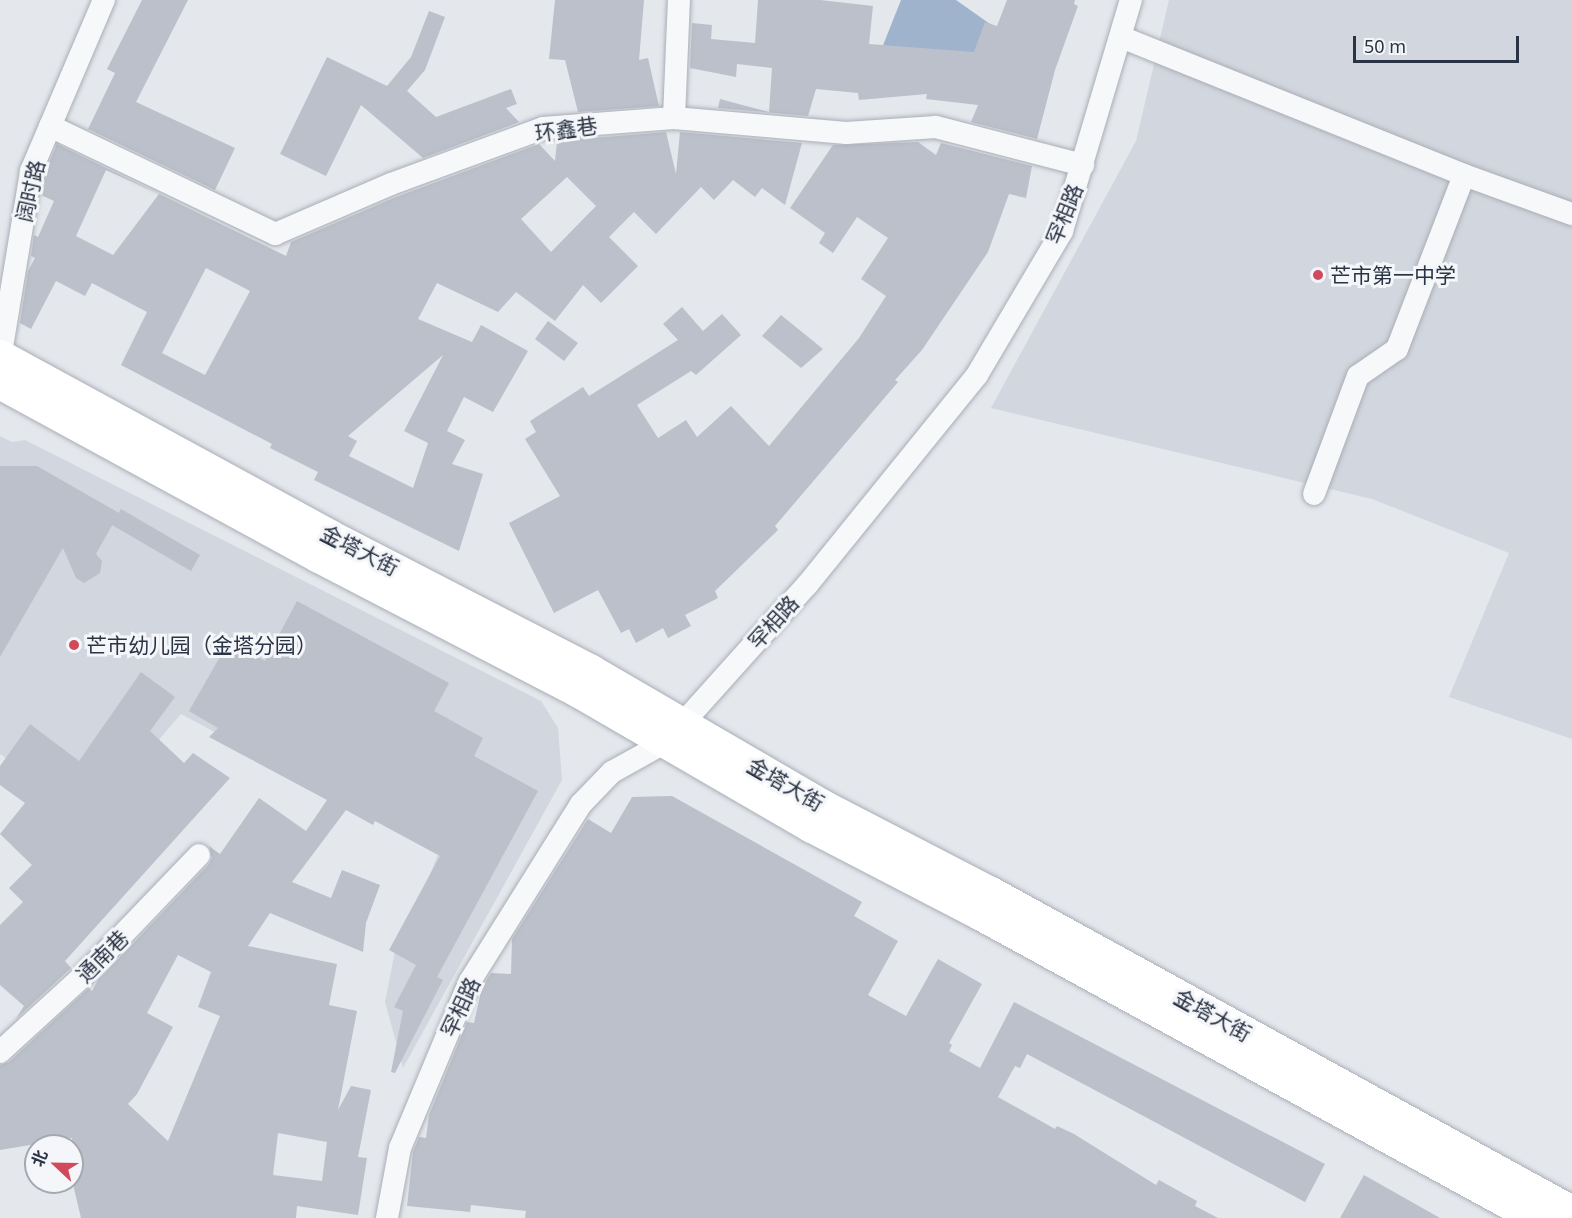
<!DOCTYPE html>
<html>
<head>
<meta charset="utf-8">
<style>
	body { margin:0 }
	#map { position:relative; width:1572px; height:1218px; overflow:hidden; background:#e4e7ec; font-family:"Noto Sans","Noto Sans SC",sans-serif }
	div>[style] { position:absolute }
	.built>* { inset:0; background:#d2d6de }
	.water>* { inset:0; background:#9fb4cc }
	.building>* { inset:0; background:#bbc0ca }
	.roads { filter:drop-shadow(0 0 2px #a9aeb7) drop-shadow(0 0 2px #a9aeb7) }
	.minor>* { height:22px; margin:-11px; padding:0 11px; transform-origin:11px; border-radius:11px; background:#f7f8fa }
	.secondary>* { height:32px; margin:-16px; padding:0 16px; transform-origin:16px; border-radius:16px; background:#fff }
	.dots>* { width:16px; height:16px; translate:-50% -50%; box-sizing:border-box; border:3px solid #f4f6f9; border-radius:50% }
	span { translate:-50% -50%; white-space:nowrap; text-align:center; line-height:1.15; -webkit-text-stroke:6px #f4f6f9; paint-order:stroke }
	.street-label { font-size:21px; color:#2b3445 }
	.poi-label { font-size:21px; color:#2b3445 }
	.left { translate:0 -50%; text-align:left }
	.north { position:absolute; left:24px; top:1134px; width:60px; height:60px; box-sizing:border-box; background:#f4f6f9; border:2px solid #a4a8b1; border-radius:50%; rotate:292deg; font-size:16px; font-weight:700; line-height:24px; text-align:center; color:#2b3445 }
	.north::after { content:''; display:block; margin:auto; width:21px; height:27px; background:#d1495b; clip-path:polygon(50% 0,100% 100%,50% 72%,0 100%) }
	.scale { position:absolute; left:1353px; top:36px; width:166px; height:27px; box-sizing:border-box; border:3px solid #2b3445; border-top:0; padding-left:8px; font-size:18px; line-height:21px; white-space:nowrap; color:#2b3445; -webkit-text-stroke:4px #f4f6f9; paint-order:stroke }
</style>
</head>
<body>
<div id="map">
	<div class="built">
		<div style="clip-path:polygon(1169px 0,1572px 0,1572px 739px,1449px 697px,1509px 553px,1372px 499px,991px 408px,1136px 141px)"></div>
		<div style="clip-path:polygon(0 436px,12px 442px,25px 440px,541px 701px,558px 728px,562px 780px,403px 1068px,385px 1002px,397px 941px,416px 909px,439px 852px,181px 714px,94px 815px,0 754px)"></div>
	</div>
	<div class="water">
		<div style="clip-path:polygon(901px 0,956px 0,1000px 31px,981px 61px,876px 63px)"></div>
	</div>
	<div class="building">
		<div style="clip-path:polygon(142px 0,188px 0,136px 102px,235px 148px,215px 190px,88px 129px,115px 73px,107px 69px)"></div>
		<div style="clip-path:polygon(555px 0,644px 0,639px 60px,648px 58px,659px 106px,578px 112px,565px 60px,549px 59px)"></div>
		<div style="clip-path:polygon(758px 0,820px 0,873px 6px,869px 44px,974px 52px,985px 22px,997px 26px,1007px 0,1075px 0,1074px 4px,1078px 6px,1055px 70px,1037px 139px,971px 122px,978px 105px,926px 99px,927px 94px,859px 100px,858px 93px,816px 89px,808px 116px,718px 108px,720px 99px,769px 112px,772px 68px,737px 64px,736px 77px,690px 68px,692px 23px,712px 25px,711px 39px,755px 43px)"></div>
		<div style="clip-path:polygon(429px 11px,445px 17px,425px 70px,407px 91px,436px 117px,511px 89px,517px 104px,506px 108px,519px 122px,423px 158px,361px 105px,326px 176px,280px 154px,327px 57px,387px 86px,411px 57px)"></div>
		<div style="clip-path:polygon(evenodd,666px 132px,676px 174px,680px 132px,802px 143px,785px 205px,762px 188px,755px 197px,733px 180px,714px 200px,701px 187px,656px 234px,634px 212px,609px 237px,638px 266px,601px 303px,583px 285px,555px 321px,516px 292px,498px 312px,437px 283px,418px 319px,472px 342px,481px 325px,528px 351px,493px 412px,464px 397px,447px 431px,465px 440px,452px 464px,483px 474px,459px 551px,314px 480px,318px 472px,270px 448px,272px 444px,121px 365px,147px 312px,92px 283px,85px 296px,56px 281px,31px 329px,20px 323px,28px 271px,35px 258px,31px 256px,34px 235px,38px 237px,54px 201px,41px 195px,44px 175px,57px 144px,286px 256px,291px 242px,396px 197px,539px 144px,555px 161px,557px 141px,666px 132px,106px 170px,159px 194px,113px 255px,76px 236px,106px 170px,666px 132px,567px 177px,596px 206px,551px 252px,521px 219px,567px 177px,666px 132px,206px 268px,250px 291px,205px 375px,162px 353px,206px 268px,666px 132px,443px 355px,404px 431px,428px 443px,413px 488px,349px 456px,357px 441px,348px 436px,443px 355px)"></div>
		<div style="clip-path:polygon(918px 142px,936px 155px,941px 143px,1032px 166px,1026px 198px,1009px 194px,988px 252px,922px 350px,895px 380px,898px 382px,775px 526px,778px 530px,715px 591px,718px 598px,685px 615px,691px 626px,668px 638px,663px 628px,636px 643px,629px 629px,621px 633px,598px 590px,554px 613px,509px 523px,560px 496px,525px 439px,536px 432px,530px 421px,583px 387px,589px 396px,678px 340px,663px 324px,682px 307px,703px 331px,722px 314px,741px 335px,696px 375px,691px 371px,637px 405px,658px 438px,686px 420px,697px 437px,731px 406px,769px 446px,859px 338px,886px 296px,861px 279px,888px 238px,857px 217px,833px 253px,819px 243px,825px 233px,790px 208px,833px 145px)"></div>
		<div style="clip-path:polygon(781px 315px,823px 349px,801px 368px,762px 336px)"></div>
		<div style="clip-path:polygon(548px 321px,578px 343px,564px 361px,535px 339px)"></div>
		<div style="clip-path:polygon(0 466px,37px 466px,119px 513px,96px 554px,102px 561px,100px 573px,84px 583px,76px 578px,63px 548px,0 657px)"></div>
		<div style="clip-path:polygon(121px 509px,200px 555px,191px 571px,112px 525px)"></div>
		<div style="clip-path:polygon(evenodd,297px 601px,449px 683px,434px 711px,483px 738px,474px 756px,538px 791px,437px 977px,443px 980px,395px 1073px,391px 1072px,403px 1011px,394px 1007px,416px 965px,389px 950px,440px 856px,375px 821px,373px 825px,346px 810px,292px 882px,331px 898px,342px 870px,380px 885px,366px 923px,363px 952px,270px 913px,248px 946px,337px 964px,329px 1005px,357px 1011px,338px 1110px,351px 1086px,371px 1090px,358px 1157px,367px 1158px,358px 1215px,297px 1206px,296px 1218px,81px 1218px,72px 1180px,72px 1138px,0 1150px,0 1065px,9px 1062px,89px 988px,92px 991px,98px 980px,209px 864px,212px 858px,209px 846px,220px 854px,259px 798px,306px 831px,327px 800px,209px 737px,218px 728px,189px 711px,229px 641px,265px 661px,297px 601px,178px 955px,211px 972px,198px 1007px,220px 1016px,168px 1141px,128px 1104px,137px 1094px,173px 1027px,147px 1013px,178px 955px,297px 601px,278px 1133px,327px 1142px,322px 1181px,273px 1175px,278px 1133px)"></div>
		<div style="clip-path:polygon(141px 672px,175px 697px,150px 731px,184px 763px,193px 753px,230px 778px,65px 961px,71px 968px,16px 1019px,24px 1006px,0 985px,0 925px,23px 902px,9px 888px,32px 865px,0 834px,25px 803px,0 785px,0 766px,30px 724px,79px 761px)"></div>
		<div style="clip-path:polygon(672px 796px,862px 902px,854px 916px,898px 941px,868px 995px,906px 1016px,938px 959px,982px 984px,949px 1043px,952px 1045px,949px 1051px,980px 1068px,1014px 1002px,1325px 1164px,1305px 1202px,1027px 1054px,1020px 1068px,1015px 1066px,998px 1097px,1055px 1129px,1057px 1126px,1074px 1134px,1156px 1185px,1159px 1180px,1197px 1201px,1195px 1206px,1218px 1218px,525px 1218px,526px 1211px,471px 1205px,470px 1212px,407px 1206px,413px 1152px,419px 1137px,426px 1138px,429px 1115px,467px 1022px,474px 1023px,482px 987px,491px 973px,511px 974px,512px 939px,588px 819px,611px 833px,632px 797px)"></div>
		<div style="clip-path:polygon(1364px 1175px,1440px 1218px,1340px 1218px)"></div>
	</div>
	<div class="roads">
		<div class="minor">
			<div style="left:1121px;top:37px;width:370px;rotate:21.9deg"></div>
			<div style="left:1464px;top:175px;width:115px;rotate:19.9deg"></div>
			<div style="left:674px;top:118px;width:118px;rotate:-87.6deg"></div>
			<div style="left:50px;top:126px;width:250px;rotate:25.6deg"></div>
			<div style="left:275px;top:234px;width:126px;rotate:-23.3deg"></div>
			<div style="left:391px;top:184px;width:162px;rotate:-20.2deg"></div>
			<div style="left:543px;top:128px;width:131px;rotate:-4.4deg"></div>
			<div style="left:674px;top:118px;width:173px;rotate:5deg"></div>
			<div style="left:846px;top:133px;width:90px;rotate:-3.8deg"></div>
			<div style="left:936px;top:127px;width:152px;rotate:14.5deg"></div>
			<div style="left:0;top:359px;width:191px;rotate:-80.6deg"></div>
			<div style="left:31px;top:171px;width:186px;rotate:-66.9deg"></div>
			<div style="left:1314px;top:494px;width:126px;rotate:-69.6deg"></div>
			<div style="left:1358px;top:376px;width:47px;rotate:-34.7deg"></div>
			<div style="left:1397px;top:349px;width:186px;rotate:-68.9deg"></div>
			<div style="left:0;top:1052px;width:114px;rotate:-42.5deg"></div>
			<div style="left:84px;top:975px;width:166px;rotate:-46.2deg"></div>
			<div style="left:387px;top:1218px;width:71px;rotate:-79.5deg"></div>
			<div style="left:400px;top:1148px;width:181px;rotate:-67.3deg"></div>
			<div style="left:470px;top:981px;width:209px;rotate:-57.9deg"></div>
			<div style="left:581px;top:804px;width:45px;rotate:-45.9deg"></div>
			<div style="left:612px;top:772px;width:62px;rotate:-29.1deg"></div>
			<div style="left:666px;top:742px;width:211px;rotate:-48.1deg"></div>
			<div style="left:807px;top:585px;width:270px;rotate:-51deg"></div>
			<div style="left:977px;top:375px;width:167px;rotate:-59.4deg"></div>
			<div style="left:1062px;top:231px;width:241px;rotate:-73.4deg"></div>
		</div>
		<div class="secondary">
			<div style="left:0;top:356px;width:376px;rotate:28.6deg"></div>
			<div style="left:330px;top:536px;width:294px;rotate:27.3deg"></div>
			<div style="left:591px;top:671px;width:268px;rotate:30.2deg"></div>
			<div style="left:823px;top:806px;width:189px;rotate:27.4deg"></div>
			<div style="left:991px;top:893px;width:663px;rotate:28.77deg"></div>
			<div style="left:0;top:383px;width:363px;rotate:28.6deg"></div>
			<div style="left:319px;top:557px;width:293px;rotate:27.4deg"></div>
			<div style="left:579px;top:692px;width:269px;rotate:30.1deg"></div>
			<div style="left:812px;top:827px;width:189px;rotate:27.4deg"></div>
			<div style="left:980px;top:914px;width:634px;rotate:28.67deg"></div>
		</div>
	</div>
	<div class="dots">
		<div style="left:1318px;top:275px;background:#d1495b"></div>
		<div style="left:74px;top:645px;background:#d1495b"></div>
	</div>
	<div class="street-label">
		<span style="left:566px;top:129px;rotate:-8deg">环鑫巷</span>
		<span style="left:30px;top:191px;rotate:-77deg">阔时路</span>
		<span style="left:1064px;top:214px;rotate:-68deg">罕相路</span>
		<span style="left:360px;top:550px;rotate:27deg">金塔大街</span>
		<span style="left:773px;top:622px;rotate:-48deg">罕相路</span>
		<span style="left:786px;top:784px;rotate:30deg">金塔大街</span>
		<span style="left:102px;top:956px;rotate:-45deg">通南巷</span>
		<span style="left:460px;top:1007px;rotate:-65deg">罕相路</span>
		<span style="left:1213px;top:1015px;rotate:29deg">金塔大街</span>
	</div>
	<div class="poi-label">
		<span class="left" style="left:1330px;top:275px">芒市第一中学</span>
		<span class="left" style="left:86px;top:645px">芒市幼儿园（金塔分园）</span>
	</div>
	<div class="north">北</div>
	<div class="scale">50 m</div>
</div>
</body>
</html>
